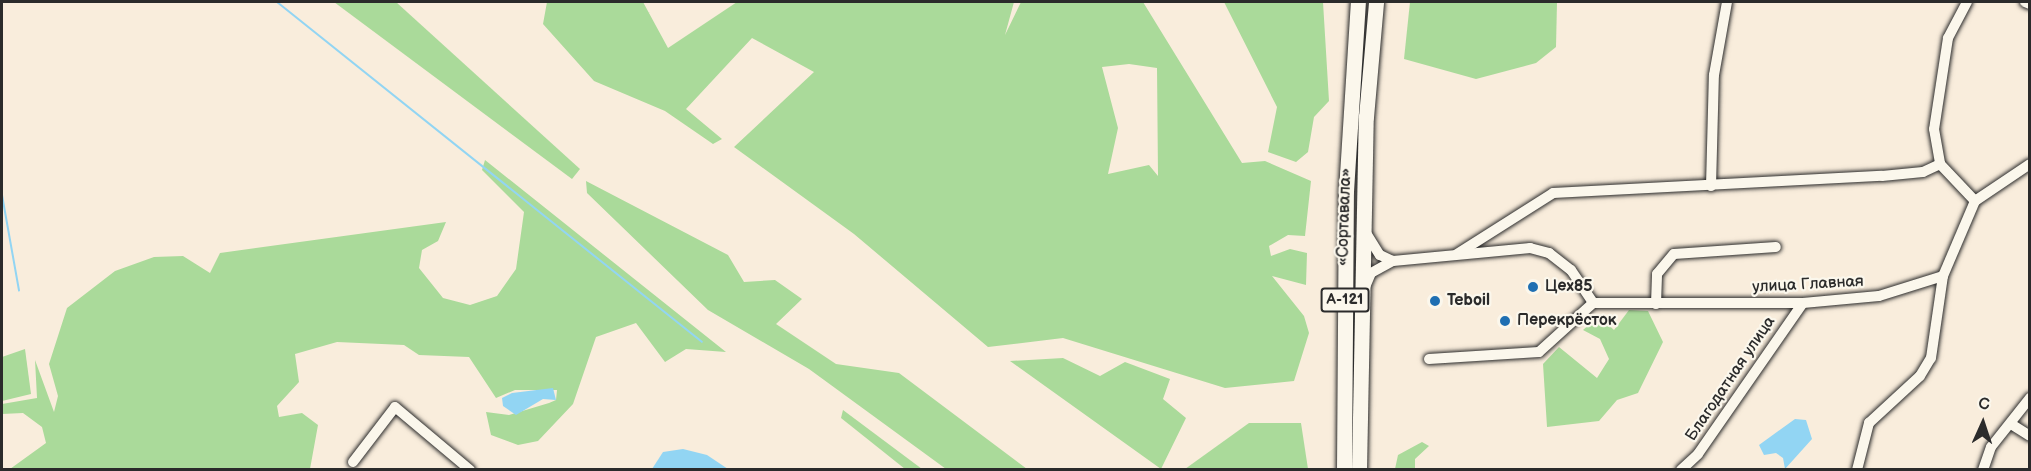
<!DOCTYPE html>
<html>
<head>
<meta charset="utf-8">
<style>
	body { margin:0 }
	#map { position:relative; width:2031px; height:471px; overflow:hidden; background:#f9eddc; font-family:"Balsamiq Sans",sans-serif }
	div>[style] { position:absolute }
	.green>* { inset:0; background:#aada9a }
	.water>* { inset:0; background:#92d5f3 }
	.stream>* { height:2px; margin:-1px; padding:0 1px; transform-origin:1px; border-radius:1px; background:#92d5f3 }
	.roads { filter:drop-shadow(0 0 2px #2b2b2b) drop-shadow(0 0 2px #2b2b2b) }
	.minor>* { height:10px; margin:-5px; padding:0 5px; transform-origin:5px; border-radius:5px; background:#fbf7ec }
	.highway>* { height:15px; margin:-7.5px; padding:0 7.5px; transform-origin:7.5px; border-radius:7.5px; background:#fbf7ec }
	.dots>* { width:16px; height:16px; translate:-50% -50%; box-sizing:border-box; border:3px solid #fbf7ec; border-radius:50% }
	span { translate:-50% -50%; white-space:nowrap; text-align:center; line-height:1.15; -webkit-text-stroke:4.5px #fbf7ec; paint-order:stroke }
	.shield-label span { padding:2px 4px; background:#fbf7ec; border:2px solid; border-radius:4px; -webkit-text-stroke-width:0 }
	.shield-label { font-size:15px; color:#2b2b2b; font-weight:700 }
	.street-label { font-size:16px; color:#2b2b2b }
	.poi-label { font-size:16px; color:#2b2b2b; font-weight:700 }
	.left { translate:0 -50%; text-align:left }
	.frame { position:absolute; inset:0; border:3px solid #2b2b2b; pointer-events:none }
	.north { position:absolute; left:1953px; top:393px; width:60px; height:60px; -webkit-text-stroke:4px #fbf7ec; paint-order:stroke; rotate:3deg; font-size:16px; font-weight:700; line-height:24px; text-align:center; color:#2b2b2b }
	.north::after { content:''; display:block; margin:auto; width:21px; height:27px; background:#2b2b2b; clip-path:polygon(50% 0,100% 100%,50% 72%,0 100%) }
</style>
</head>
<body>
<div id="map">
	<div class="green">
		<div style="clip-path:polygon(334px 2px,396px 2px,580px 169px,572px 179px)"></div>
		<div style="clip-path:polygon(evenodd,547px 2px,643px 2px,668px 48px,737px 2px,1014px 2px,1005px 35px,1021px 2px,1143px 2px,1242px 163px,1265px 161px,1311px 181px,1305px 236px,1288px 235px,1269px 246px,1271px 256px,1290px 249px,1307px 253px,1306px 285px,1272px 276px,1304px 316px,1309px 333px,1294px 381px,1225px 388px,1063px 338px,988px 347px,854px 234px,734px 147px,814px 72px,752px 38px,686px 109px,722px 139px,713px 144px,665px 111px,594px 81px,543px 24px,547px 2px,1129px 64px,1157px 68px,1158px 176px,1149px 165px,1108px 174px,1118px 128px,1102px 67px,1129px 64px)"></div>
		<div style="clip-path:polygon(1224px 2px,1323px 2px,1329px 101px,1314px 117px,1308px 152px,1296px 162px,1268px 152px,1277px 107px)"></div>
		<div style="clip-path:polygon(1410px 2px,1557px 2px,1556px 47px,1536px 63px,1476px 79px,1404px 59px)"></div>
		<div style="clip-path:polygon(485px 160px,726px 352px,686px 349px,665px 362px,636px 323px,596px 337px,573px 404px,538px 441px,518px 445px,491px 435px,486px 412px,509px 415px,549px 403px,556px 400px,557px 390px,515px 390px,496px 398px,469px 357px,419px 355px,404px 345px,337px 342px,295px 354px,299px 382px,277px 406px,279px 417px,302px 413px,318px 425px,310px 469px,10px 469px,46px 443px,42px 427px,23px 413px,2px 414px,2px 404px,37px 398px,35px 360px,54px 412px,58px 396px,49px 364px,67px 308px,115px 271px,154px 257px,183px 256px,210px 273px,220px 253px,446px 222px,438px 241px,422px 250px,419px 268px,443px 298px,470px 305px,497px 296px,516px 269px,524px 212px,482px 170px)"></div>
		<div style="clip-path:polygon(586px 181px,728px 255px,744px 282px,775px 280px,802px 299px,776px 324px,836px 364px,899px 373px,1027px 469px,946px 469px,809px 369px,708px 310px,587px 193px)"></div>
		<div style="clip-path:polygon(1629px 310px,1648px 311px,1663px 342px,1638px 393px,1617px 400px,1599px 421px,1547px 427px,1543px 364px,1559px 347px,1597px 378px,1609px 359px,1600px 339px,1583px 330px,1599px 316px,1614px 330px)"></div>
		<div style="clip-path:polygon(25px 349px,31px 394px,2px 401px,2px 357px)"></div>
		<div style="clip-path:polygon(1063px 358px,1100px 376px,1125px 362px,1170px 379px,1163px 399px,1186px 418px,1161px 469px,1010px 361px)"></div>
		<div style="clip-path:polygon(843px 410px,922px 469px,905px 469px,841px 418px)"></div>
		<div style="clip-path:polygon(1249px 423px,1301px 423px,1308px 469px,1185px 469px)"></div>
		<div style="clip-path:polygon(1422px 442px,1429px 446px,1415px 459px,1415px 469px,1395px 469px,1398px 455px)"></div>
	</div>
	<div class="water">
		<div style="clip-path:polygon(553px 388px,556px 400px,543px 399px,516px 415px,503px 406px,502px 398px,512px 393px)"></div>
		<div style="clip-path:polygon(1795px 419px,1806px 420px,1812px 439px,1785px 469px,1783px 458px,1776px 453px,1764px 455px,1759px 445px)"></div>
		<div style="clip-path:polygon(683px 449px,707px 455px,728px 469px,652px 469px,663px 452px)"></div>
	</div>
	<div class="stream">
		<div style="left:277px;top:2px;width:544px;rotate:38.66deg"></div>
		<div style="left:2px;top:195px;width:97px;rotate:79.9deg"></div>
	</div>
	<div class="roads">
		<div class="minor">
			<div style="left:1967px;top:2px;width:41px;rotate:117.8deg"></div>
			<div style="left:1948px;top:38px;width:92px;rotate:98.7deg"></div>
			<div style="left:1934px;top:129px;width:36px;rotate:80deg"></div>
			<div style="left:1940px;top:164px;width:51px;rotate:46.6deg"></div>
			<div style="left:2025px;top:2px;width:5px;rotate:22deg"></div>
			<div style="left:1711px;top:186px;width:111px;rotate:-88.5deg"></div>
			<div style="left:1714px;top:75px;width:74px;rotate:-79.9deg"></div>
			<div style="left:1975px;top:201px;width:66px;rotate:-33.9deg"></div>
			<div style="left:1366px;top:233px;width:26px;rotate:58deg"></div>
			<div style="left:1380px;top:255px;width:14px;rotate:25deg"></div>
			<div style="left:1457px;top:254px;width:114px;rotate:-32.4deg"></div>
			<div style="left:1553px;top:193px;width:329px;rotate:-3deg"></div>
			<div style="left:1882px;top:176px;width:41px;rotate:-5.6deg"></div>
			<div style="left:1923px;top:172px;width:19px;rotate:-25deg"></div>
			<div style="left:1365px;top:287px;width:15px;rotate:-67deg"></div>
			<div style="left:1371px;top:273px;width:25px;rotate:-29deg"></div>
			<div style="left:1393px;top:261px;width:138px;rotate:-5.4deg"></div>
			<div style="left:1530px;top:248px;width:20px;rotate:15deg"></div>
			<div style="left:1549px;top:253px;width:28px;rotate:38deg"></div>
			<div style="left:1571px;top:270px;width:40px;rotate:56deg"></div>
			<div style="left:1593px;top:303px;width:210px"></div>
			<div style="left:1803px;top:303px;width:76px;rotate:-5.3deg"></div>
			<div style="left:1879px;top:296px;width:67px;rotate:-17.4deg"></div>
			<div style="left:1943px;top:276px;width:82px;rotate:-66.9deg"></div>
			<div style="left:1656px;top:304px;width:30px;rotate:-88deg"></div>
			<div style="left:1657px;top:274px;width:26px;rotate:-50deg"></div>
			<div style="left:1674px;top:254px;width:102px;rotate:-3.9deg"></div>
			<div style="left:1429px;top:359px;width:110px;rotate:-3.6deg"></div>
			<div style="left:1539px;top:352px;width:73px;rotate:-42.2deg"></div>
			<div style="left:2011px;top:424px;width:22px;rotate:32deg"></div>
			<div style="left:353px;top:462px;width:69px;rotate:-52.6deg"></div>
			<div style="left:395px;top:407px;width:98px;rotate:40deg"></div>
			<div style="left:1681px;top:470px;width:23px;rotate:-43deg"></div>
			<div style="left:1698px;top:454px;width:184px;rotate:-55.2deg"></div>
			<div style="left:1857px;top:470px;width:49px;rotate:-75.7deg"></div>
			<div style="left:1869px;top:423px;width:69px;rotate:-42.7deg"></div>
			<div style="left:1920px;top:376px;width:21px;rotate:-59deg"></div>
			<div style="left:1931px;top:358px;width:83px;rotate:-81.7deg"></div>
			<div style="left:1983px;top:470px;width:24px;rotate:-71deg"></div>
			<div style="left:1991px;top:447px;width:63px;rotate:-51.5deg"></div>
		</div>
		<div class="highway">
			<div style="left:1344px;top:470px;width:279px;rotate:-89.6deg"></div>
			<div style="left:1346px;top:191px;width:189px;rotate:-86.4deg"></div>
			<div style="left:1359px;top:470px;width:353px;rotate:-88.9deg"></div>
			<div style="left:1366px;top:117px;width:115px;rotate:-85deg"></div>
		</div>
	</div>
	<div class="dots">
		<div style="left:1533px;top:287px;background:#1f6fb2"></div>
		<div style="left:1435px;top:301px;background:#1f6fb2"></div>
		<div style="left:1505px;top:321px;background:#1f6fb2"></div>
	</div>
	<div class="shield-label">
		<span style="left:1345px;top:300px">А-121</span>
	</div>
	<div class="street-label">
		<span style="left:1345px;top:217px;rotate:-88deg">«Сортавала»</span>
		<span style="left:1808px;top:285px;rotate:-3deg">улица Главная</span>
		<span style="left:1731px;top:379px;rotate:-56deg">Благодатная улица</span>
	</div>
	<div class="poi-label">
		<span class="left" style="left:1545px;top:287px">Цех85</span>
		<span class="left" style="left:1447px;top:301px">Teboil</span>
		<span class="left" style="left:1517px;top:321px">Перекрёсток</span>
	</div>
	<div class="frame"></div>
	<div class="north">С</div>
</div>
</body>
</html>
